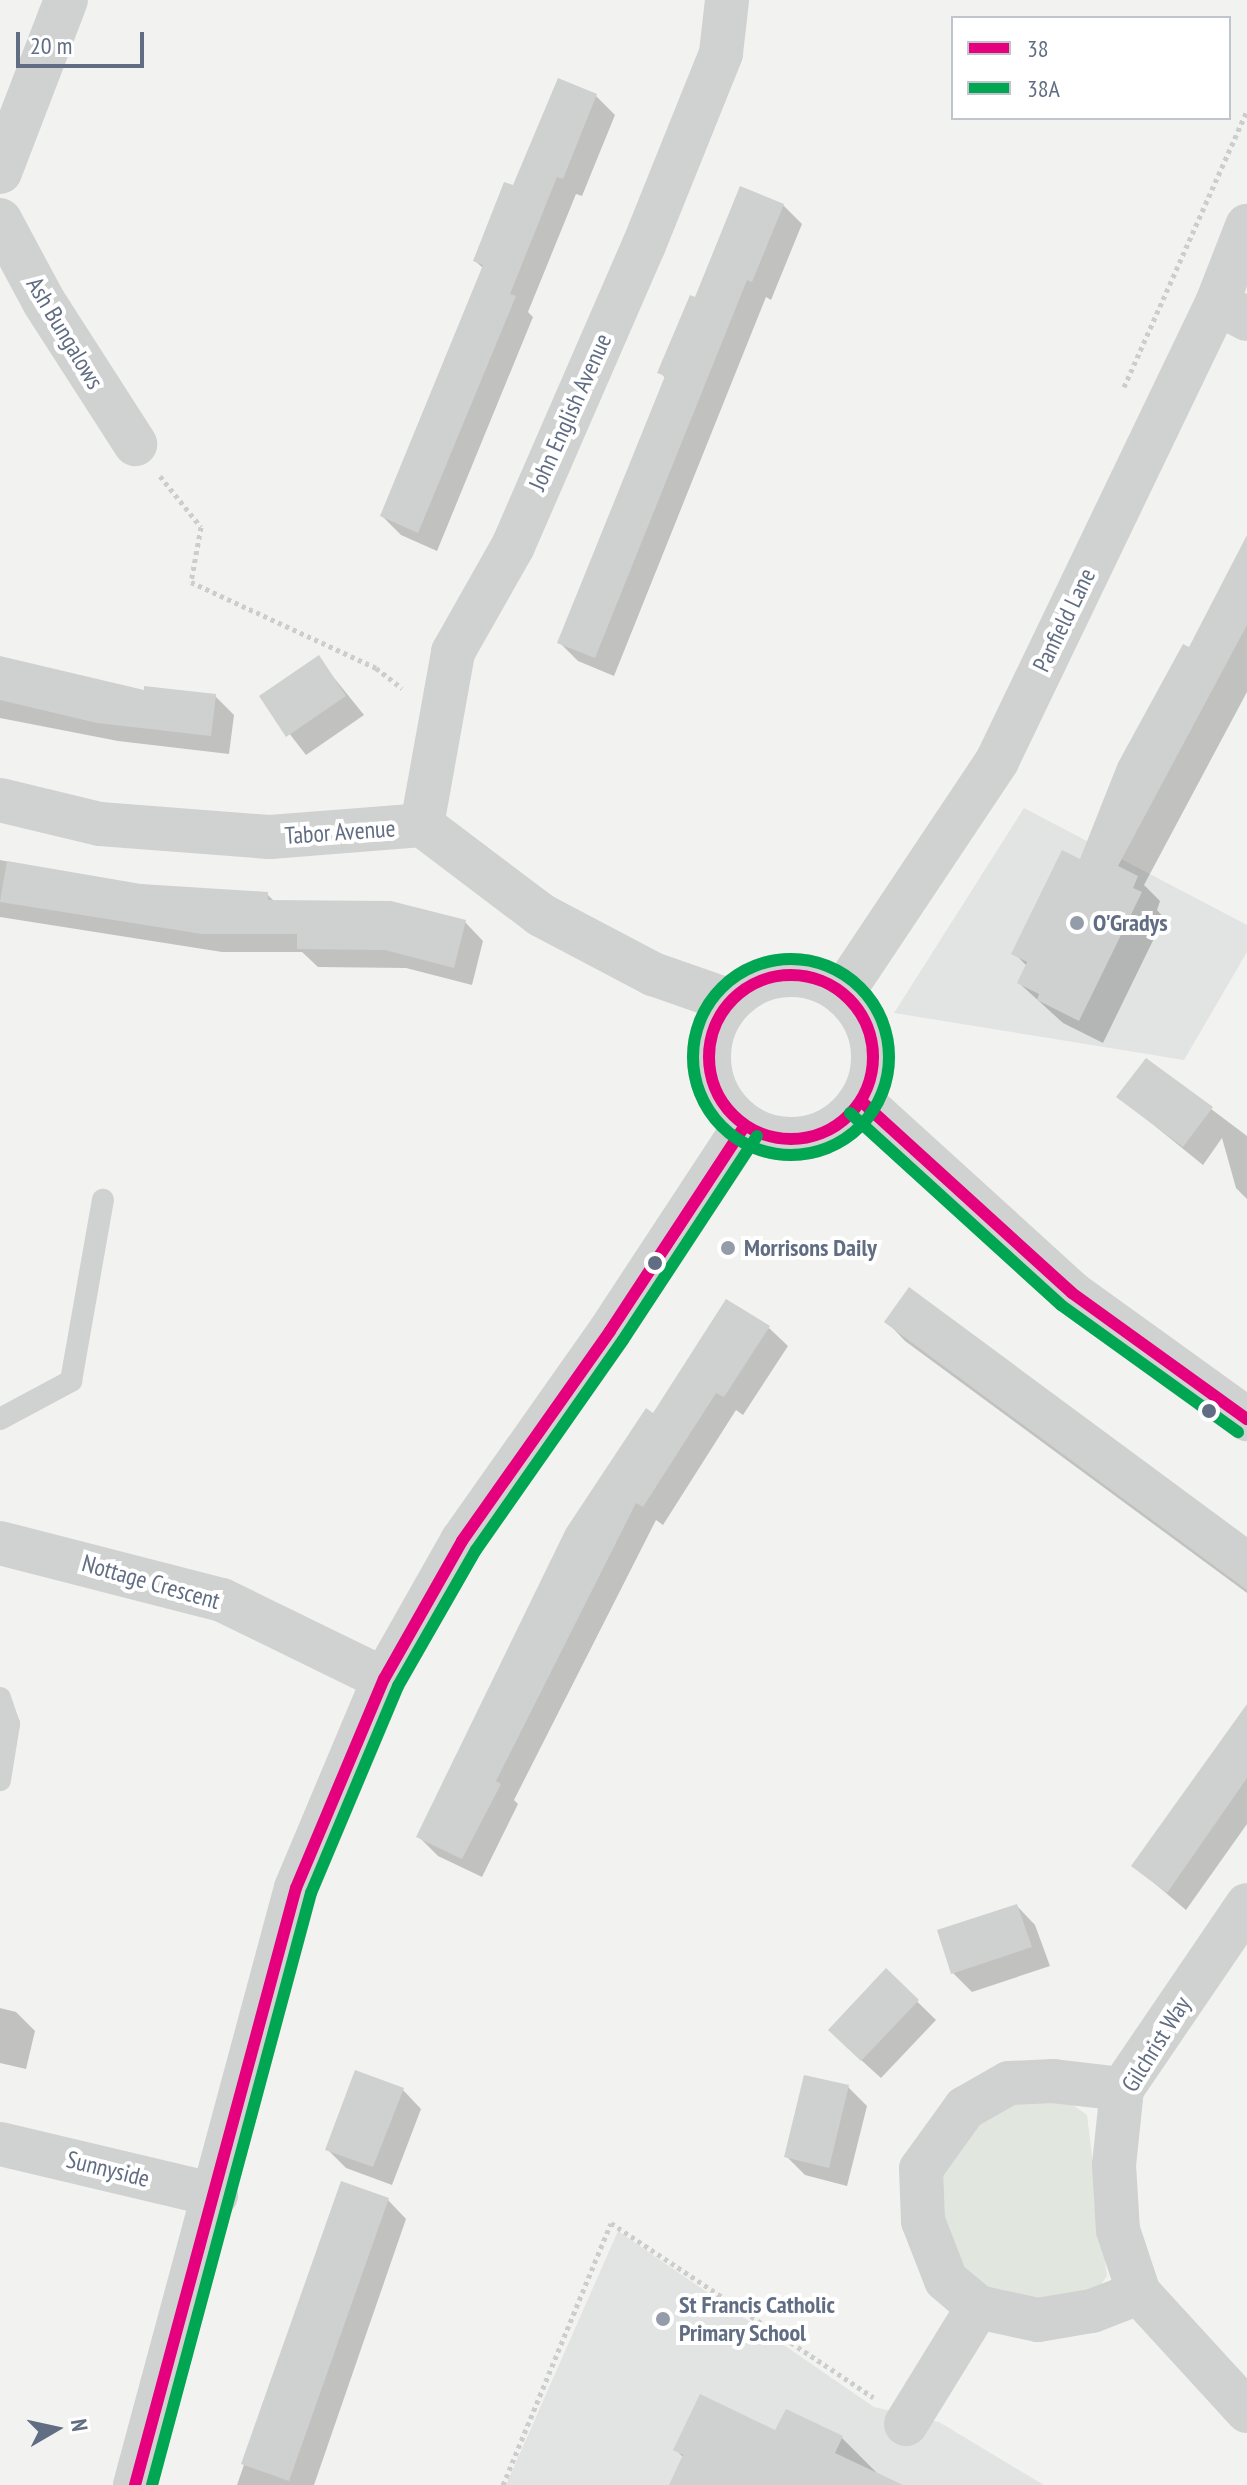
<!DOCTYPE html>
<html>
<head>
<meta charset="utf-8">
<style>
	body { margin:0 }
	#map { position:relative; width:1247px; height:2485px; overflow:hidden; background:#f2f3f0; font-family:"PT Sans Narrow",sans-serif }
	div>[style] { position:absolute }
	.built>* { inset:0; background:#e2e3e3 }
	.green>* { inset:0; background:#e1e6de }
	.shadow>* { inset:0; background:#0003 }
	.building>* { inset:0; background:#cfd0d0 }
	.path>* { height:5px; margin-top:-2.5px; transform-origin:0; background:repeating-linear-gradient(90deg,#cdcdcd 0 4px,transparent 0 8px) }
	.service>* { height:22px; margin:-11px; padding:0 11px; transform-origin:11px; border-radius:11px; background:#d0d1d1 }
	.minor>* { height:44px; margin:-22px; padding:0 22px; transform-origin:22px; border-radius:22px; background:#d0d1d1 }
	.tertiary>* { height:44px; margin:-22px; padding:0 22px; transform-origin:22px; border-radius:22px; background:#d0d1d1 }
	.tertiary>.ring { margin:-22px; padding:0; box-sizing:content-box; background:none; border:44px solid #d0d1d1; border-radius:50% }
	.bus-1>* { height:12px; margin:-6px; padding:0 6px; transform-origin:6px; border-radius:6px; background:#e5007d }
	.bus-1>.ring { margin:-6px; padding:0; box-sizing:content-box; background:none; border:12px solid #e5007d; border-radius:50% }
	.bus-2>* { height:12px; margin:-6px; padding:0 6px; transform-origin:6px; border-radius:6px; background:#00a651 }
	.bus-2>.ring { margin:-6px; padding:0; box-sizing:content-box; background:none; border:12px solid #00a651; border-radius:50% }
	.dots>* { width:22px; height:22px; translate:-50% -50%; box-sizing:border-box; border:4px solid #fff; border-radius:50% }
	span { translate:-50% -50%; white-space:nowrap; text-align:center; line-height:1.15; -webkit-text-stroke:8px #fff; paint-order:stroke }
	.street-label { font-size:24px; color:#616d83 }
	.poi-label { font-size:24px; color:#616d83; font-weight:700 }
	.left { translate:0 -50%; text-align:left }
	.legend { position:absolute; left:951px; top:16px; width:280px; height:104px; box-sizing:border-box; background:#fff; border:2px solid #c0c5cd; margin:0; padding:10px 14px; list-style:none; font-size:24px; color:#616d83 }
	.legend li { display:flex; align-items:center; gap:16px; height:40px }
	.legend b { width:40px; border:2px solid #c0c5cd }
	.north { position:absolute; left:16px; top:2389px; width:80px; height:80px; -webkit-text-stroke:6px #fff; paint-order:stroke; rotate:81deg; font-size:22px; font-weight:700; line-height:32px; text-align:center; color:#616d83 }
	.north::after { content:''; display:block; margin:auto; width:28px; height:36px; background:#616d83; clip-path:polygon(50% 0,100% 100%,50% 72%,0 100%) }
	.scale { position:absolute; left:16px; top:32px; width:128px; height:36px; box-sizing:border-box; border:4px solid #616d83; border-top:0; padding-left:10px; font-size:24px; line-height:28px; white-space:nowrap; color:#616d83; -webkit-text-stroke:6px #fff; paint-order:stroke }
</style>
</head>
<body>
<div id="map">
	<div class="built">
		<div style="clip-path:polygon(1024px 808px,1247px 925px,1247px 952px,1184px 1060px,894px 1013px)"></div>
		<div style="clip-path:polygon(618px 2231px,874px 2407px,939px 2422px,1044px 2485px,506px 2485px)"></div>
	</div>
	<div class="green">
		<div style="clip-path:polygon(1031px 2098px,1070px 2103px,1087px 2115px,1107px 2276px,1094px 2294px,1021px 2302px,973px 2280px,945px 2235px,938px 2181px,965px 2136px,993px 2111px)"></div>
	</div>
	<div class="shadow">
		<div style="clip-path:polygon(559px 80px,596px 96px,615px 115px,582px 196px,576px 194px,528px 312px,533px 317px,437px 551px,401px 535px,382px 516px,484px 269px,475px 261px,514px 188px)"></div>
		<div style="clip-path:polygon(783px 205px,802px 224px,771px 300px,766px 297px,614px 676px,578px 661px,559px 642px,666px 379px,660px 372px,697px 300px)"></div>
		<div style="clip-path:polygon(1247px 560px,1247px 692px,1144px 885px,1160px 901px,1157px 910px,1164px 918px,1103px 1043px,1063px 1023px,1019px 983px,1027px 966px,1014px 953px,1081px 862px,1190px 649px)"></div>
		<div style="clip-path:polygon(0 658px,145px 693px,215px 696px,234px 715px,229px 754px,118px 741px,0 718px)"></div>
		<div style="clip-path:polygon(318px 658px,364px 715px,306px 755px,261px 697px)"></div>
		<div style="clip-path:polygon(0 860px,107px 882px,267px 894px,275px 902px,465px 922px,483px 941px,472px 985px,406px 968px,318px 967px,302px 952px,222px 952px,0 917px)"></div>
		<div style="clip-path:polygon(1146px 1060px,1247px 1136px,1247px 1199px,1236px 1188px,1222px 1138px,1203px 1165px,1119px 1097px)"></div>
		<div style="clip-path:polygon(887px 1322px,1247px 1539px,1247px 1593px,905px 1341px)"></div>
		<div style="clip-path:polygon(769px 1328px,788px 1346px,743px 1415px,736px 1410px,663px 1525px,656px 1520px,514px 1800px,518px 1804px,482px 1877px,438px 1856px,419px 1837px,654px 1416px)"></div>
		<div style="clip-path:polygon(1247px 1714px,1247px 1824px,1186px 1910px,1134px 1866px)"></div>
		<div style="clip-path:polygon(1017px 1906px,1035px 1925px,1050px 1966px,972px 1992px,953px 1973px)"></div>
		<div style="clip-path:polygon(886px 1971px,936px 2020px,881px 2078px,849px 2049px)"></div>
		<div style="clip-path:polygon(0 2008px,16px 2012px,35px 2031px,26px 2069px,0 2063px)"></div>
		<div style="clip-path:polygon(848px 2087px,867px 2106px,847px 2186px,805px 2175px,786px 2156px)"></div>
		<div style="clip-path:polygon(403px 2090px,421px 2109px,392px 2185px,346px 2168px,327px 2149px)"></div>
		<div style="clip-path:polygon(342px 2183px,388px 2200px,406px 2219px,314px 2485px,237px 2485px)"></div>
		<div style="clip-path:polygon(776px 2433px,842px 2438px,877px 2473px,898px 2485px,672px 2485px,684px 2458px,676px 2450px)"></div>
	</div>
	<div class="building">
		<div style="clip-path:polygon(558px 78px,597px 94px,563px 179px,557px 177px,510px 294px,516px 296px,418px 533px,380px 516px,483px 265px,473px 261px,504px 182px,513px 185px)"></div>
		<div style="clip-path:polygon(740px 186px,784px 204px,752px 282px,747px 280px,595px 658px,557px 643px,665px 376px,657px 373px,690px 295px,695px 297px)"></div>
		<div style="clip-path:polygon(1247px 535px,1247px 625px,1118px 866px,1138px 876px,1133px 888px,1142px 892px,1079px 1021px,1037px 1000px,1039px 994px,1017px 983px,1027px 962px,1011px 954px,1062px 850px,1080px 859px,1118px 763px,1183px 644px,1189px 647px)"></div>
		<div style="clip-path:polygon(319px 655px,346px 696px,286px 737px,259px 696px)"></div>
		<div style="clip-path:polygon(0 656px,144px 690px,144px 686px,216px 694px,211px 736px,97px 723px,0 700px)"></div>
		<div style="clip-path:polygon(7px 861px,141px 884px,268px 892px,268px 900px,391px 901px,466px 920px,454px 968px,385px 950px,297px 949px,297px 934px,202px 934px,0 902px)"></div>
		<div style="clip-path:polygon(1146px 1058px,1213px 1107px,1183px 1147px,1116px 1097px)"></div>
		<div style="clip-path:polygon(909px 1287px,1247px 1537px,1247px 1590px,884px 1322px)"></div>
		<div style="clip-path:polygon(726px 1299px,770px 1326px,724px 1397px,716px 1393px,643px 1507px,636px 1503px,496px 1781px,501px 1784px,462px 1859px,416px 1837px,566px 1529px,646px 1408px,653px 1413px)"></div>
		<div style="clip-path:polygon(1247px 1704px,1247px 1778px,1167px 1893px,1131px 1866px)"></div>
		<div style="clip-path:polygon(1017px 1904px,1032px 1947px,951px 1974px,937px 1930px)"></div>
		<div style="clip-path:polygon(886px 1968px,919px 2000px,861px 2061px,828px 2030px)"></div>
		<div style="clip-path:polygon(355px 2070px,404px 2088px,373px 2167px,325px 2150px)"></div>
		<div style="clip-path:polygon(804px 2075px,849px 2085px,829px 2168px,784px 2157px)"></div>
		<div style="clip-path:polygon(341px 2181px,389px 2198px,289px 2481px,241px 2464px)"></div>
		<div style="clip-path:polygon(700px 2394px,775px 2430px,786px 2409px,843px 2436px,835px 2453px,903px 2485px,669px 2485px,683px 2455px,673px 2450px)"></div>
	</div>
	<div class="path">
		<div style="left:1124px;top:387px;width:302px;rotate:-66deg"></div>
		<div style="left:160px;top:476px;width:65px;rotate:51.2deg"></div>
		<div style="left:201px;top:527px;width:56px;rotate:100.3deg"></div>
		<div style="left:191px;top:582px;width:204px;rotate:24.9deg"></div>
		<div style="left:376px;top:668px;width:33px;rotate:38deg"></div>
		<div style="left:503px;top:2485px;width:283px;rotate:-67.6deg"></div>
		<div style="left:611px;top:2223px;width:315px;rotate:33.6deg"></div>
	</div>
	<div class="service">
		<div style="left:0;top:1419px;width:81px;rotate:-28.2deg"></div>
		<div style="left:71px;top:1381px;width:184px;rotate:-80deg"></div>
		<div style="left:0;top:1698px;width:28px;rotate:71deg"></div>
		<div style="left:9px;top:1724px;width:57px;rotate:99.1deg"></div>
	</div>
	<div class="minor">
		<div style="left:0;top:172px;width:184px;rotate:-69deg"></div>
		<div style="left:0;top:220px;width:93px;rotate:61.8deg"></div>
		<div style="left:44px;top:302px;width:169px;rotate:57.3deg"></div>
		<div style="left:1217px;top:303px;width:34px;rotate:28deg"></div>
		<div style="left:0;top:800px;width:103px;rotate:13.5deg"></div>
		<div style="left:100px;top:824px;width:170px;rotate:4.4deg"></div>
		<div style="left:270px;top:837px;width:152px;rotate:-4.5deg"></div>
		<div style="left:422px;top:825px;width:149px;rotate:37.1deg"></div>
		<div style="left:541px;top:915px;width:127px;rotate:27.8deg"></div>
		<div style="left:653px;top:974px;width:82px;rotate:19.3deg"></div>
		<div style="left:422px;top:825px;width:176px;rotate:-79.8deg"></div>
		<div style="left:453px;top:652px;width:122px;rotate:-60.5deg"></div>
		<div style="left:513px;top:546px;width:328px;rotate:-66.5deg"></div>
		<div style="left:644px;top:245px;width:207px;rotate:-68.1deg"></div>
		<div style="left:721px;top:53px;width:53px;rotate:-83.5deg"></div>
		<div style="left:0;top:1543px;width:229px;rotate:14.4deg"></div>
		<div style="left:222px;top:1600px;width:180px;rotate:26deg"></div>
		<div style="left:1247px;top:1905px;width:222px;rotate:124.2deg"></div>
		<div style="left:1122px;top:2089px;width:76px;rotate:96deg"></div>
		<div style="left:1114px;top:2165px;width:65px;rotate:86.5deg"></div>
		<div style="left:1118px;top:2230px;width:66px;rotate:71.6deg"></div>
		<div style="left:1139px;top:2293px;width:160px;rotate:47.5deg"></div>
		<div style="left:1122px;top:2089px;width:69px;rotate:-173.4deg"></div>
		<div style="left:1053px;top:2081px;width:44px;rotate:177.4deg"></div>
		<div style="left:1009px;top:2083px;width:51px;rotate:150.4deg"></div>
		<div style="left:965px;top:2108px;width:75px;rotate:125.8deg"></div>
		<div style="left:921px;top:2169px;width:52px;rotate:87.8deg"></div>
		<div style="left:923px;top:2221px;width:63px;rotate:68.7deg"></div>
		<div style="left:946px;top:2280px;width:42px;rotate:40.2deg"></div>
		<div style="left:978px;top:2307px;width:61px;rotate:12.2deg"></div>
		<div style="left:1038px;top:2320px;width:55px;rotate:-9.5deg"></div>
		<div style="left:1092px;top:2311px;width:50px;rotate:-21deg"></div>
		<div style="left:0;top:2144px;width:222px;rotate:13.3deg"></div>
		<div style="left:906px;top:2424px;width:137px;rotate:-58.4deg"></div>
	</div>
	<div class="tertiary">
		<div class="ring" style="left:709px;top:975px;width:120px;height:120px"></div>
		<div style="left:843px;top:992px;width:278px;rotate:-56.3deg"></div>
		<div style="left:997px;top:761px;width:508px;rotate:-64.34deg"></div>
		<div style="left:1217px;top:303px;width:83px;rotate:-68.7deg"></div>
		<div style="left:861px;top:1101px;width:285px;rotate:42.3deg"></div>
		<div style="left:1072px;top:1293px;width:216px;rotate:35.8deg"></div>
		<div style="left:135px;top:2485px;width:618px;rotate:-74.91deg"></div>
		<div style="left:296px;top:1888px;width:227px;rotate:-67.2deg"></div>
		<div style="left:384px;top:1679px;width:159px;rotate:-60.5deg"></div>
		<div style="left:462px;top:1541px;width:257px;rotate:-54.8deg"></div>
		<div style="left:610px;top:1331px;width:244px;rotate:-56.7deg"></div>
	</div>
	<div class="bus-1">
		<div class="ring" style="left:709px;top:975px;width:152px;height:152px"></div>
		<div style="left:861px;top:1101px;width:285px;rotate:42.3deg"></div>
		<div style="left:1072px;top:1293px;width:216px;rotate:35.8deg"></div>
		<div style="left:135px;top:2485px;width:618px;rotate:-74.91deg"></div>
		<div style="left:296px;top:1888px;width:227px;rotate:-67.2deg"></div>
		<div style="left:384px;top:1679px;width:159px;rotate:-60.5deg"></div>
		<div style="left:462px;top:1541px;width:257px;rotate:-54.8deg"></div>
		<div style="left:610px;top:1331px;width:244px;rotate:-56.7deg"></div>
	</div>
	<div class="bus-2">
		<div class="ring" style="left:693px;top:959px;width:184px;height:184px"></div>
		<div style="left:850px;top:1113px;width:285px;rotate:42.3deg"></div>
		<div style="left:1061px;top:1305px;width:218px;rotate:35.7deg"></div>
		<div style="left:152px;top:2485px;width:613px;rotate:-74.97deg"></div>
		<div style="left:311px;top:1893px;width:225px;rotate:-67.2deg"></div>
		<div style="left:398px;top:1686px;width:157px;rotate:-60.2deg"></div>
		<div style="left:476px;top:1550px;width:256px;rotate:-55deg"></div>
		<div style="left:623px;top:1340px;width:244px;rotate:-56.7deg"></div>
	</div>
	<div class="dots">
		<div style="left:1077px;top:923px;background:#949ca9"></div>
		<div style="left:728px;top:1248px;background:#949ca9"></div>
		<div style="left:655px;top:1263px;background:#616d83"></div>
		<div style="left:1209px;top:1411px;background:#616d83"></div>
		<div style="left:663px;top:2319px;background:#949ca9"></div>
	</div>
	<div class="street-label">
		<span style="left:65px;top:333px;rotate:59deg">Ash Bungalows</span>
		<span style="left:570px;top:412px;rotate:-66deg">John English Avenue</span>
		<span style="left:1064px;top:620px;rotate:-64deg">Panfield Lane</span>
		<span style="left:340px;top:832px;rotate:-4deg">Tabor Avenue</span>
		<span style="left:151px;top:1582px;rotate:16deg">Nottage Crescent</span>
		<span style="left:1156px;top:2044px;rotate:-58deg">Gilchrist Way</span>
		<span style="left:108px;top:2169px;rotate:14deg">Sunnyside</span>
	</div>
	<div class="poi-label">
		<span class="left" style="left:1093px;top:923px">O'Gradys</span>
		<span class="left" style="left:744px;top:1248px">Morrisons Daily</span>
		<span class="left" style="left:679px;top:2319px">St Francis Catholic<br>Primary School</span>
	</div>
	<ul class="legend">
	<li><b style="height:10px;background:#e5007d"></b>38</li>
	<li><b style="height:10px;background:#00a651"></b>38A</li>
	</ul>
	<div class="north">N</div>
	<div class="scale">20 m</div>
</div>
</body>
</html>
